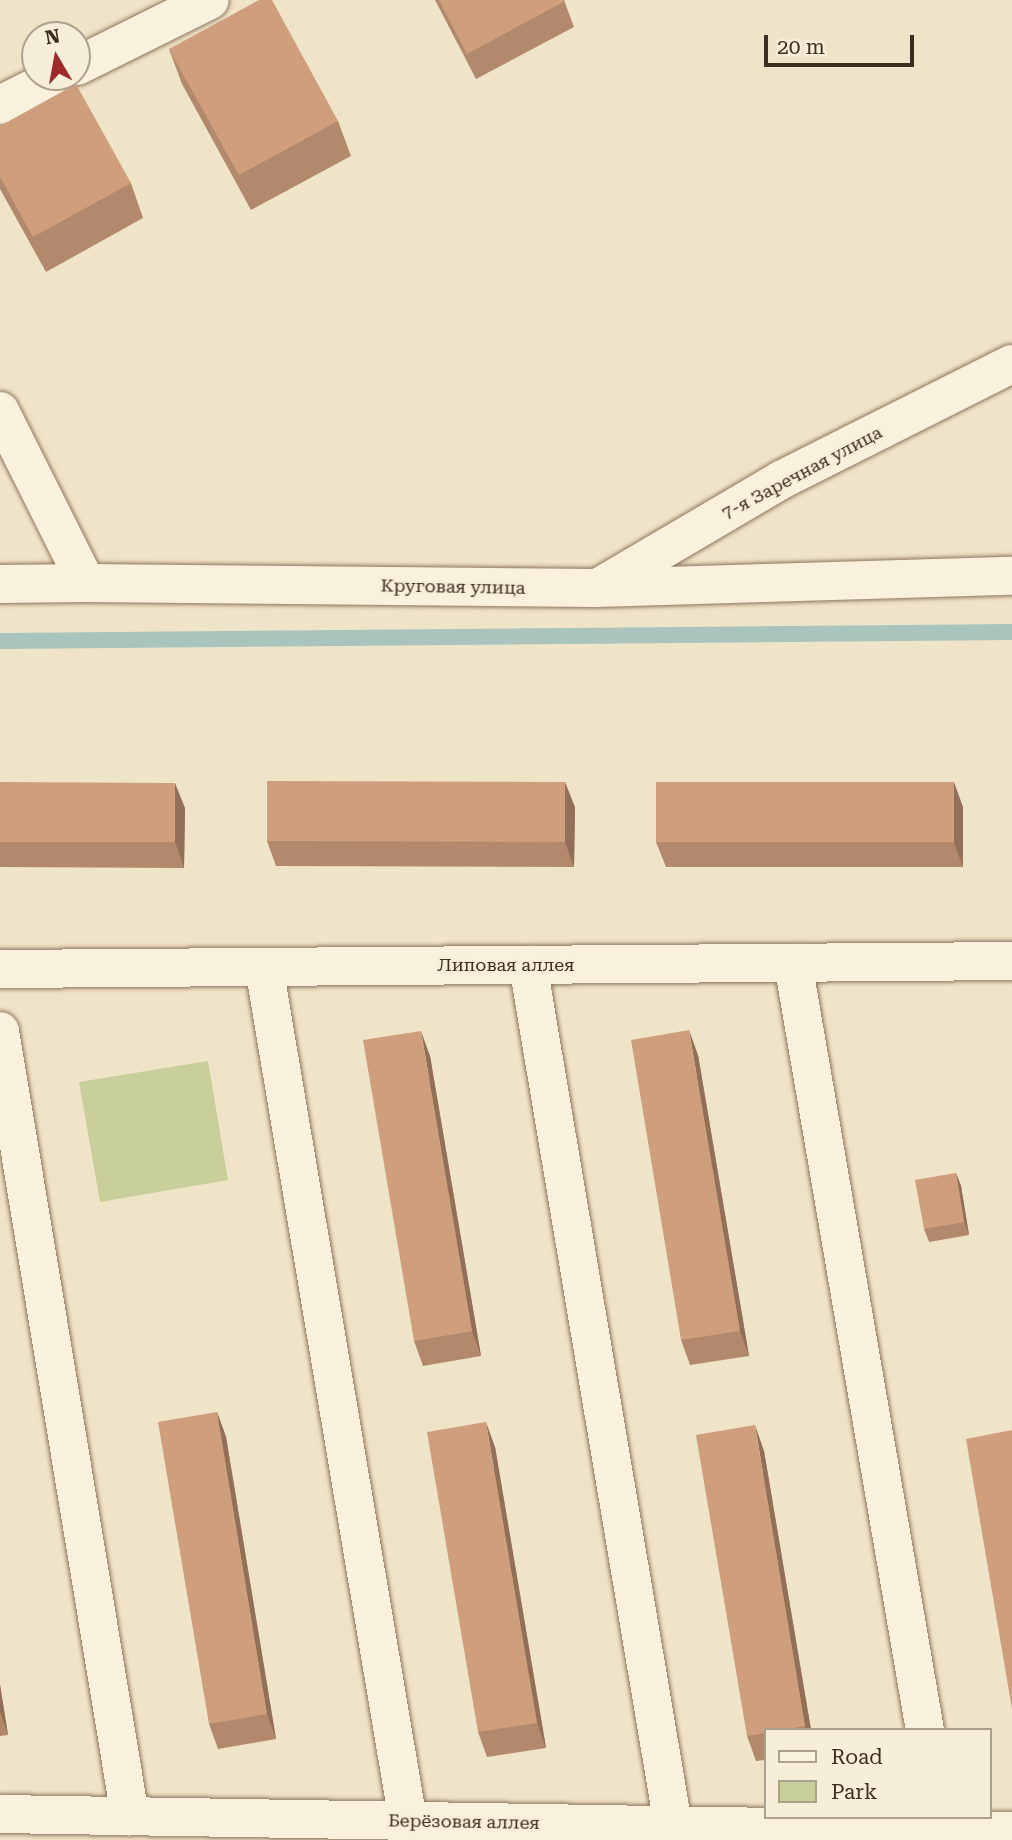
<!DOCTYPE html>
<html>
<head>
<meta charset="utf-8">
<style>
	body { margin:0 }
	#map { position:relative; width:1012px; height:1840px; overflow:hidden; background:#f0e4c8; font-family:"Roboto Serif",serif }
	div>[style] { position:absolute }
	.green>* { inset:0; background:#c9cf9b }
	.stream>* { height:16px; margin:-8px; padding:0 8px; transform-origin:8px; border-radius:8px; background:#a9c4bc }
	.roads { filter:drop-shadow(0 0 2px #8d765c) drop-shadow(0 0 2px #8d765c) }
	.minor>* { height:38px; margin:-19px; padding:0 19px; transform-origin:19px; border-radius:19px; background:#faf1dc }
	.wall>* { inset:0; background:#b2896c }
	.shaded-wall>* { inset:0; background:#916f58 }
	.building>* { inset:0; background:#cf9f7d }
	span { translate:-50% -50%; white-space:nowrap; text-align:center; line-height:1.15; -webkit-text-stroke:5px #f7eed8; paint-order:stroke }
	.street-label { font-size:18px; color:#3d2e20 }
	.legend { position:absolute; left:764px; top:1728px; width:228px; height:91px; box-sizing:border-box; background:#f7eed8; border:2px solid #ada18e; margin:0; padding:9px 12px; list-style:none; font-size:21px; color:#3d2e20 }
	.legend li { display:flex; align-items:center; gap:14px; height:35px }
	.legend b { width:35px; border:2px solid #ada18e }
	.north { position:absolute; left:21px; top:21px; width:70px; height:70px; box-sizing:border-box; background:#f7eed8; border:2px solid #ada18e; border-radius:50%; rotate:350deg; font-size:19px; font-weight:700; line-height:28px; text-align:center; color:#3d2e20 }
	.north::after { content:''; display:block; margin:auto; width:24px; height:32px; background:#9e2a2b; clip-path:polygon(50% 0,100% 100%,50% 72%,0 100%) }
	.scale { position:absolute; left:764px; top:35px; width:150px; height:32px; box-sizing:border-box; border:4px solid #3d2e20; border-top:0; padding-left:9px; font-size:21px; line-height:24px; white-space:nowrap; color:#3d2e20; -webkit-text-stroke:5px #f7eed8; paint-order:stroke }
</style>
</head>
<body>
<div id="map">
	<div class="green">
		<div style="clip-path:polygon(208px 1061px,228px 1180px,100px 1202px,79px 1082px)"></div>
	</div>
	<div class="stream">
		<div style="left:0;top:641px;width:1012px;rotate:-0.51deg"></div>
	</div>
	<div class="roads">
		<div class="minor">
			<div style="left:77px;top:66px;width:148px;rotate:-26.4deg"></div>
			<div style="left:0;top:105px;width:63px;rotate:-26.6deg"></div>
			<div style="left:0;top:411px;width:192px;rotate:63.4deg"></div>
			<div style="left:86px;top:583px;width:510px;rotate:0.56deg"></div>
			<div style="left:596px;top:588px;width:416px;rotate:-1.7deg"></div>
			<div style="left:0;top:584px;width:86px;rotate:-0.7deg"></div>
			<div style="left:601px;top:586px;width:209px;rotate:-30.5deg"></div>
			<div style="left:781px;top:480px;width:258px;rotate:-26.7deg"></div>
			<div style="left:793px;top:963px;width:778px;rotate:80.24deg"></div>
			<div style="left:528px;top:965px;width:872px;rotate:80.43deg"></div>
			<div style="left:264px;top:967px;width:866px;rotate:80.43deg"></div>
			<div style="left:0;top:969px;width:1012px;rotate:-0.45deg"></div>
			<div style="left:0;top:1031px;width:796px;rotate:80.6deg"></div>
			<div style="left:0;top:1814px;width:1012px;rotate:0.96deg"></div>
		</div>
	</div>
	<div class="wall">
		<div style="clip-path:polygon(435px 0,564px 0,574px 27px,476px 79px)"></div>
		<div style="clip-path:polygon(169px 49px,338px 121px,351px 156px,251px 210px,182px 84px)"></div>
		<div style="clip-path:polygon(0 126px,131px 183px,143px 218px,46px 272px,0 189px)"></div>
		<div style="clip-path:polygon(0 782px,185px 808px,184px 868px,0 867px)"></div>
		<div style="clip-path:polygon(575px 807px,574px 867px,276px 866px,267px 841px)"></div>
		<div style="clip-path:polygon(963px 807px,963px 867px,666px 867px,656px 842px)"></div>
		<div style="clip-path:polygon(698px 1055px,749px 1356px,690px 1365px,681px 1340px)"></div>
		<div style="clip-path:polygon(430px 1056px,481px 1356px,423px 1366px,414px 1341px)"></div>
		<div style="clip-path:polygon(956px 1173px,961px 1186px,969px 1235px,929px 1242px,924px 1229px)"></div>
		<div style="clip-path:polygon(217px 1412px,226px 1437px,276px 1739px,218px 1749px,209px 1724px)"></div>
		<div style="clip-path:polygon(495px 1447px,546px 1748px,487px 1757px,478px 1732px)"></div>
		<div style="clip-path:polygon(764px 1451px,811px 1730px,765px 1730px,765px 1760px,756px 1761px,747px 1736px)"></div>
		<div style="clip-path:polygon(0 1685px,8px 1735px,0 1736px)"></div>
	</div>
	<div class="shaded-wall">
		<div style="clip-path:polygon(565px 782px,575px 807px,574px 867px,565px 842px)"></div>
		<div style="clip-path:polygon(954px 782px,963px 807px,963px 867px,954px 842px)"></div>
		<div style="clip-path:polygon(175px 783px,185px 808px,184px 868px,175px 842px)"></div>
		<div style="clip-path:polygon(689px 1030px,698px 1055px,749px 1356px,740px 1331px)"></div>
		<div style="clip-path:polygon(421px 1031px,430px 1056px,481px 1356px,472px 1331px)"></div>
		<div style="clip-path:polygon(956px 1173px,961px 1186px,969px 1235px,964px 1222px)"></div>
		<div style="clip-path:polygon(217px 1412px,226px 1437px,276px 1739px,267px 1714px)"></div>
		<div style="clip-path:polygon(486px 1422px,495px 1447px,546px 1748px,537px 1723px)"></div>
		<div style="clip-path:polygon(755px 1425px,764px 1451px,811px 1730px,807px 1730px,805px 1726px)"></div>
		<div style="clip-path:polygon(0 1685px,8px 1735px,0 1712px)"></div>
	</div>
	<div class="building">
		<div style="clip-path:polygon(259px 0,272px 0,338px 121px,239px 175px,169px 49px)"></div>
		<div style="clip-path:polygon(439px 0,564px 0,565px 1px,467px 54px)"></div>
		<div style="clip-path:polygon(76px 84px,131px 183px,33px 237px,0 177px,0 126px)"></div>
		<div style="clip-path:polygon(267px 781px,565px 782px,565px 842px,267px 841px)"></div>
		<div style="clip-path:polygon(0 782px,175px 783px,175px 842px,0 842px)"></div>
		<div style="clip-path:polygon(656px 782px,954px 782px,954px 842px,656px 842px)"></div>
		<div style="clip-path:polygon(689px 1030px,740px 1331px,681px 1340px,631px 1040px)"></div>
		<div style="clip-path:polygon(421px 1031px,472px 1331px,414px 1341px,363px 1040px)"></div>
		<div style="clip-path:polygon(956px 1173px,964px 1222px,924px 1229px,915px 1180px)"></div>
		<div style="clip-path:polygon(217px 1412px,267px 1714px,209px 1724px,158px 1422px)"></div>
		<div style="clip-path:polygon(486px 1422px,537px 1723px,478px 1732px,427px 1432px)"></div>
		<div style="clip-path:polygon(755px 1425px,805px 1726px,783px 1730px,765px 1730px,765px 1733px,747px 1736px,696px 1435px)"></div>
		<div style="clip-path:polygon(1012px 1430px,1012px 1709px,966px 1439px)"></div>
	</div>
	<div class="street-label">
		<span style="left:802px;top:473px;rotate:-28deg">7-я Заречная улица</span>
		<span style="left:453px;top:587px;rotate:1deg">Круговая улица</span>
		<span style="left:506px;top:965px">Липовая аллея</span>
		<span style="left:464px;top:1822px;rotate:1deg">Берёзовая аллея</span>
	</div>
	<ul class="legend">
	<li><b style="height:9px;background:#faf1dc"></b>Road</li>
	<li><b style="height:19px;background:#c9cf9b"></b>Park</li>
	</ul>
	<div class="north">N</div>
	<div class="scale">20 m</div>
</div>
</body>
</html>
